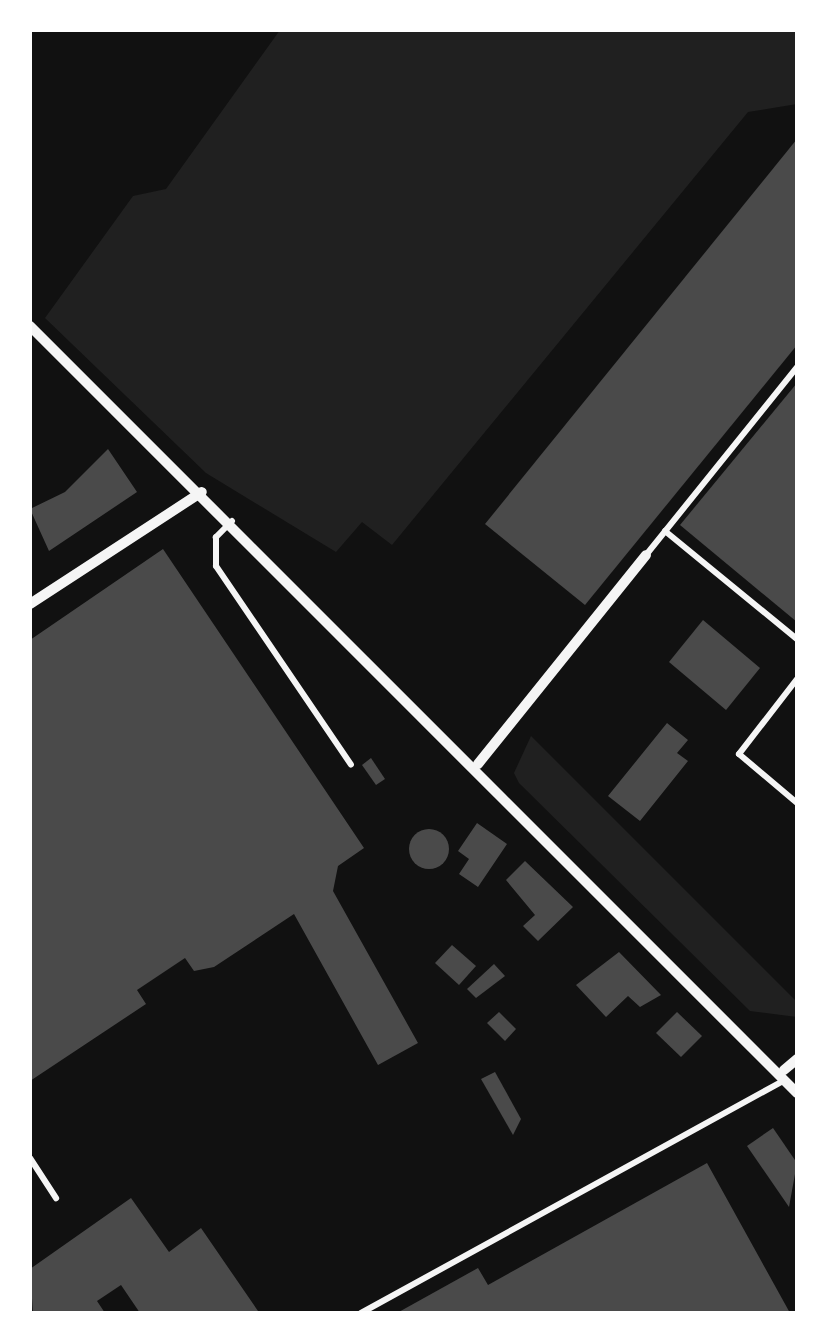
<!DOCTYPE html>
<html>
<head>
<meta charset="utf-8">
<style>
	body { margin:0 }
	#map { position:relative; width:827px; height:1343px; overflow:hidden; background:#111; font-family:"Roboto Serif",serif }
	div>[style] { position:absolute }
	.green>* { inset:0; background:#202020 }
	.building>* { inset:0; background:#4a4a4a }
	.round { border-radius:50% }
	.service>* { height:6px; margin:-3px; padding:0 3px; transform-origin:3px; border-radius:3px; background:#f5f5f5 }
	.minor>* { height:10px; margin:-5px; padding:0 5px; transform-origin:5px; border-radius:5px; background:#f5f5f5 }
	span { translate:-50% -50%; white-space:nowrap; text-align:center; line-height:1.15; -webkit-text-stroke:10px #fff; paint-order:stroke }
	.frame { position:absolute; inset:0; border:32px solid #fff; pointer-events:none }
</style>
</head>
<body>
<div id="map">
	<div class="green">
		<div style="clip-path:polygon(280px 30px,797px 30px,797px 104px,748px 112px,392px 545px,362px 522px,336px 552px,206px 473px,45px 318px,133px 196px,166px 189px)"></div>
		<div style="clip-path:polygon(531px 736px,797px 1002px,797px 1017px,750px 1011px,519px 783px,514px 773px)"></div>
	</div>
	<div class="building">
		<div style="clip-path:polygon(797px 139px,797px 345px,585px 605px,485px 524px)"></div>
		<div style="clip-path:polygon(797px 383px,797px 622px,680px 525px)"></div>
		<div style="clip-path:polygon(108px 449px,137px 492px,49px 551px,30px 509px,65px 492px)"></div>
		<div style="clip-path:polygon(163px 549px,364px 848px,338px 866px,333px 891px,418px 1043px,378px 1065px,294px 914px,214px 967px,194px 971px,185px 958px,137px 990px,146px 1004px,30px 1081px,30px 640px)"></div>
		<div style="clip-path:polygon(703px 620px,760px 668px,726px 710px,669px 662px)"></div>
		<div style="clip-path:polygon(667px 723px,688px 740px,677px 753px,688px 761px,640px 821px,608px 796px)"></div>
		<div style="clip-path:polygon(371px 758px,385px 779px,376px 785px,362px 765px)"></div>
		<div style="clip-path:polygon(477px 823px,507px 844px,478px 887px,459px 874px,469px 859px,458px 851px)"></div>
		<div class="round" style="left:409px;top:829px;width:40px;height:40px"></div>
		<div style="clip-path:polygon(525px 861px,573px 907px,538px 941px,523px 926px,535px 915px,506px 880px)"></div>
		<div style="clip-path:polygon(452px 945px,476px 966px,459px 985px,435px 963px)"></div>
		<div style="clip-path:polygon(619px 952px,661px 995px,640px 1007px,628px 996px,606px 1017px,576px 985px)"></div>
		<div style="clip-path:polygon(494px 964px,505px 976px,476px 998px,467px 989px)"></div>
		<div style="clip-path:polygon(499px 1012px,516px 1029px,505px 1041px,487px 1023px)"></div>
		<div style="clip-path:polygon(677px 1012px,702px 1036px,681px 1057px,656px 1033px)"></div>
		<div style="clip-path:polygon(495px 1072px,521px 1119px,513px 1135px,481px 1079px)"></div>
		<div style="clip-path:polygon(773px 1128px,797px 1163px,789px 1207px,747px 1146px)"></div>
		<div style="clip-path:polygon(707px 1163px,790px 1313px,397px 1313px,478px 1268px,488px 1285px)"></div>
		<div style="clip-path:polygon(131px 1198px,169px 1252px,201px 1228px,258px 1311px,140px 1313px,121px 1285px,97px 1301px,105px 1313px,33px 1313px,30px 1269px)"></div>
	</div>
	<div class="service">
		<div style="left:232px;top:521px;width:23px;rotate:135deg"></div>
		<div style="left:216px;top:537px;width:29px;rotate:90deg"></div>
		<div style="left:216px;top:566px;width:240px;rotate:55.8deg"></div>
		<div style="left:665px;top:531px;width:171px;rotate:39.3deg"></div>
		<div style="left:646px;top:555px;width:241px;rotate:-51.2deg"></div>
		<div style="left:797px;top:679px;width:95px;rotate:127.7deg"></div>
		<div style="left:739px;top:754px;width:76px;rotate:40.2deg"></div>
		<div style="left:30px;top:1158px;width:48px;rotate:57deg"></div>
		<div style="left:361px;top:1313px;width:484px;rotate:-28.8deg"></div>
	</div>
	<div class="minor">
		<div style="left:30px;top:326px;width:1085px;rotate:45deg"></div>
		<div style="left:30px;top:604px;width:205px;rotate:-33.1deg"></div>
		<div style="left:478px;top:764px;width:268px;rotate:-51.2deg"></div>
		<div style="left:784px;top:1070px;width:17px;rotate:-40deg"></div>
	</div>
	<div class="frame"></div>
</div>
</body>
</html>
